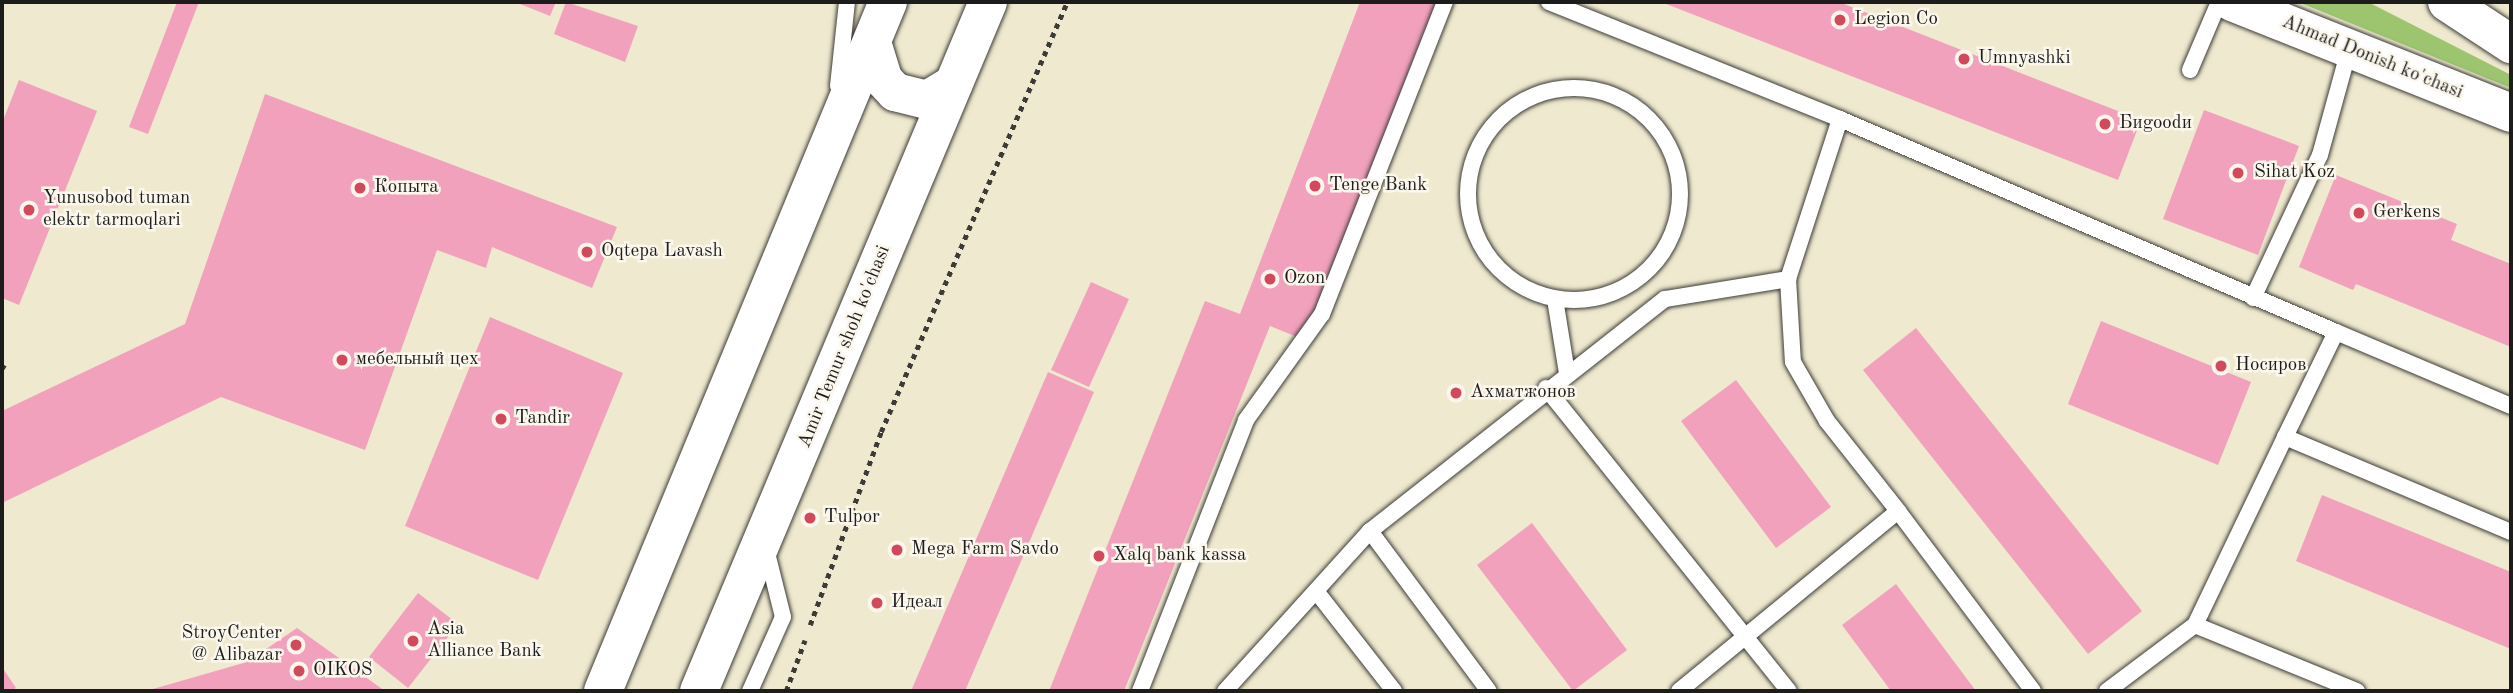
<!DOCTYPE html>
<html>
<head>
<meta charset="utf-8">
<style>
	body { margin:0 }
	#map { position:relative; width:2513px; height:693px; overflow:hidden; background:#efe9cf; font-family:"Old Standard TT",serif }
	div>[style] { position:absolute }
	.green>* { inset:0; background:#9dc570 }
	.building>* { inset:0; background:#f1a1bc }
	.path>* { height:4.5px; margin-top:-2.25px; transform-origin:0; background:repeating-linear-gradient(90deg,#3c3b37 0 5px,transparent 0 10px) }
	.roads { filter:drop-shadow(0 0 2px #3c3b37) drop-shadow(0 0 2px #3c3b37) }
	.lane>* { height:16px; margin:-8px; padding:0 8px; transform-origin:8px; border-radius:8px; background:#fff }
	.lane>.ring { margin:-8px; padding:0; box-sizing:content-box; background:none; border:16px solid #fff; border-radius:50% }
	.secondary>* { height:38px; margin:-19px; padding:0 19px; transform-origin:19px; border-radius:19px; background:#fff }
	.primary>* { height:38px; margin:-19px; padding:0 19px; transform-origin:19px; border-radius:19px; background:#fff }
	.dots>* { width:19px; height:19px; translate:-50% -50%; box-sizing:border-box; border:4px solid #fbf7ec; border-radius:50% }
	span { translate:-50% -50%; white-space:nowrap; text-align:center; line-height:1.15; -webkit-text-stroke:5px #fbf7ec; paint-order:stroke }
	.poi-label { font-size:19px; color:#1c1c1c }
	.left { translate:0 -50%; text-align:left }
	.right { translate:-100% -50%; text-align:right }
	.street-label { font-size:19px; color:#1c1c1c }
	.frame { position:absolute; inset:0; border:4px solid #1c1c1c; pointer-events:none }
</style>
</head>
<body>
<div id="map">
	<div class="green">
		<div style="clip-path:polygon(2298px 2px,2368px 2px,2511px 75px,2511px 88px)"></div>
	</div>
	<div class="building">
		<div style="clip-path:polygon(177px 2px,199px 2px,148px 134px,129px 127px)"></div>
		<div style="clip-path:polygon(515px 2px,556px 2px,550px 16px)"></div>
		<div style="clip-path:polygon(566px 2px,638px 26px,625px 62px,554px 34px)"></div>
		<div style="clip-path:polygon(1360px 2px,1439px 2px,1307px 341px,1270px 326px,1124px 691px,1049px 691px,1205px 301px,1240px 314px)"></div>
		<div style="clip-path:polygon(1661px 2px,1839px 2px,2141px 120px,2118px 180px)"></div>
		<div style="clip-path:polygon(19px 80px,97px 111px,19px 305px,2px 298px,2px 123px)"></div>
		<div style="clip-path:polygon(265px 94px,617px 227px,592px 288px,492px 247px,486px 268px,437px 250px,365px 450px,221px 397px,2px 503px,2px 411px,185px 324px)"></div>
		<div style="clip-path:polygon(2204px 110px,2299px 146px,2258px 255px,2163px 219px)"></div>
		<div style="clip-path:polygon(2336px 175px,2457px 224px,2451px 240px,2511px 264px,2511px 347px,2356px 284px,2353px 290px,2299px 267px)"></div>
		<div style="clip-path:polygon(1091px 282px,1129px 299px,1089px 387px,1051px 370px)"></div>
		<div style="clip-path:polygon(490px 317px,623px 373px,538px 580px,405px 526px)"></div>
		<div style="clip-path:polygon(2101px 321px,2251px 382px,2218px 465px,2068px 404px)"></div>
		<div style="clip-path:polygon(1916px 328px,2142px 611px,2088px 654px,1863px 370px)"></div>
		<div style="clip-path:polygon(1048px 372px,1094px 392px,965px 691px,911px 691px)"></div>
		<div style="clip-path:polygon(1736px 380px,1831px 507px,1776px 548px,1681px 421px)"></div>
		<div style="clip-path:polygon(2322px 495px,2511px 572px,2511px 649px,2296px 561px)"></div>
		<div style="clip-path:polygon(1532px 523px,1627px 650px,1573px 691px,1477px 565px)"></div>
		<div style="clip-path:polygon(1896px 584px,1976px 691px,1891px 691px,1842px 625px)"></div>
		<div style="clip-path:polygon(418px 593px,458px 624px,408px 688px,369px 657px)"></div>
		<div style="clip-path:polygon(297px 628px,385px 691px,146px 691px,247px 662px)"></div>
		<div style="clip-path:polygon(2px 667px,16px 688px,11px 691px,2px 691px)"></div>
	</div>
	<div class="path">
		<div style="left:2px;top:366px;width:4px;rotate:34deg"></div>
		<div style="left:810px;top:625px;width:206px;rotate:-69.8deg"></div>
		<div style="left:881px;top:432px;width:469px;rotate:-66.6deg"></div>
		<div style="left:786px;top:691px;width:54px;rotate:-69.6deg"></div>
	</div>
	<div class="roads">
		<div class="lane">
			<div style="left:1549px;top:2px;width:314px;rotate:21.9deg"></div>
			<div style="left:1840px;top:119px;width:540px;rotate:23.24deg"></div>
			<div style="left:2336px;top:332px;width:117px;rotate:115.9deg"></div>
			<div style="left:2190px;top:70px;width:74px;rotate:-66.9deg"></div>
			<div style="left:838px;top:86px;width:84px;rotate:-83.9deg"></div>
			<div class="ring" style="left:1468px;top:88px;width:196px;height:196px"></div>
			<div style="left:1788px;top:279px;width:83px;rotate:86.6deg"></div>
			<div style="left:1793px;top:362px;width:68px;rotate:60deg"></div>
			<div style="left:1827px;top:421px;width:115px;rotate:51.7deg"></div>
			<div style="left:2253px;top:298px;width:158px;rotate:-64.9deg"></div>
			<div style="left:2320px;top:155px;width:109px;rotate:-74.6deg"></div>
			<div style="left:1555px;top:299px;width:75px;rotate:80.8deg"></div>
			<div style="left:2336px;top:332px;width:190px;rotate:22.9deg"></div>
			<div style="left:1546px;top:388px;width:388px;rotate:51.3deg"></div>
			<div style="left:1370px;top:531px;width:199px;rotate:53.4deg"></div>
			<div style="left:1316px;top:591px;width:127px;rotate:52deg"></div>
			<div style="left:2195px;top:625px;width:175px;rotate:22.2deg"></div>
			<div style="left:750px;top:691px;width:81px;rotate:-66deg"></div>
			<div style="left:783px;top:617px;width:70px;rotate:-104deg"></div>
			<div style="left:1140px;top:691px;width:291px;rotate:-68.6deg"></div>
			<div style="left:1246px;top:420px;width:130px;rotate:-54.4deg"></div>
			<div style="left:1322px;top:314px;width:335px;rotate:-68.5deg"></div>
			<div style="left:1225px;top:691px;width:216px;rotate:-47.8deg"></div>
			<div style="left:1370px;top:531px;width:375px;rotate:-38.2deg"></div>
			<div style="left:1665px;top:299px;width:125px;rotate:-9.2deg"></div>
			<div style="left:1788px;top:279px;width:168px;rotate:-72deg"></div>
			<div style="left:1679px;top:691px;width:283px;rotate:-39.4deg"></div>
			<div style="left:1898px;top:511px;width:225px;rotate:53.1deg"></div>
			<div style="left:2107px;top:691px;width:110px;rotate:-36.9deg"></div>
			<div style="left:2195px;top:625px;width:208px;rotate:-64.4deg"></div>
			<div style="left:2285px;top:437px;width:245px;rotate:22.8deg"></div>
		</div>
		<div class="secondary">
			<div style="left:2232px;top:2px;width:300px;rotate:21.7deg"></div>
		</div>
		<div class="primary">
			<div style="left:2447px;top:2px;width:77px;rotate:33.3deg"></div>
			<div style="left:872px;top:42px;width:39px;rotate:73deg"></div>
			<div style="left:883px;top:79px;width:18px;rotate:47deg"></div>
			<div style="left:895px;top:92px;width:33px;rotate:14deg"></div>
			<div style="left:927px;top:100px;width:31px;rotate:-31deg"></div>
			<div style="left:603px;top:691px;width:746px;rotate:-67.53deg"></div>
			<div style="left:699px;top:691px;width:747px;rotate:-67.24deg"></div>
		</div>
	</div>
	<div class="dots">
		<div style="left:1840px;top:20px;background:#d1495b"></div>
		<div style="left:1964px;top:59px;background:#d1495b"></div>
		<div style="left:2105px;top:124px;background:#d1495b"></div>
		<div style="left:2238px;top:173px;background:#d1495b"></div>
		<div style="left:1315px;top:186px;background:#d1495b"></div>
		<div style="left:360px;top:188px;background:#d1495b"></div>
		<div style="left:29px;top:210px;background:#d1495b"></div>
		<div style="left:2359px;top:213px;background:#d1495b"></div>
		<div style="left:587px;top:252px;background:#d1495b"></div>
		<div style="left:1270px;top:279px;background:#d1495b"></div>
		<div style="left:342px;top:360px;background:#d1495b"></div>
		<div style="left:2221px;top:366px;background:#d1495b"></div>
		<div style="left:1456px;top:393px;background:#d1495b"></div>
		<div style="left:501px;top:419px;background:#d1495b"></div>
		<div style="left:810px;top:518px;background:#d1495b"></div>
		<div style="left:897px;top:550px;background:#d1495b"></div>
		<div style="left:1099px;top:556px;background:#d1495b"></div>
		<div style="left:877px;top:603px;background:#d1495b"></div>
		<div style="left:413px;top:641px;background:#d1495b"></div>
		<div style="left:296px;top:645px;background:#d1495b"></div>
		<div style="left:299px;top:671px;background:#d1495b"></div>
	</div>
	<div class="poi-label">
		<span class="left" style="left:1854px;top:20px">Legion Co</span>
		<span class="left" style="left:1978px;top:59px">Umnyashki</span>
		<span class="left" style="left:2119px;top:124px">Биgoodи</span>
		<span class="left" style="left:2254px;top:173px">Sihat Koz</span>
		<span class="left" style="left:1329px;top:186px">Tenge Bank</span>
		<span class="left" style="left:374px;top:188px">Копыта</span>
		<span class="left" style="left:43px;top:210px">Yunusobod tuman<br>elektr tarmoqlari</span>
		<span class="left" style="left:2373px;top:213px">Gerkens</span>
		<span class="left" style="left:601px;top:252px">Oqtepa Lavash</span>
		<span class="left" style="left:1284px;top:279px">Ozon</span>
		<span class="left" style="left:356px;top:360px">мебельный цех</span>
		<span class="left" style="left:2235px;top:366px">Носиров</span>
		<span class="left" style="left:1470px;top:393px">Ахматжонов</span>
		<span class="left" style="left:515px;top:419px">Tandir</span>
		<span class="left" style="left:824px;top:518px">Tulpor</span>
		<span class="left" style="left:911px;top:550px">Mega Farm Savdo</span>
		<span class="left" style="left:1113px;top:556px">Xalq bank kassa</span>
		<span class="left" style="left:891px;top:603px">Идеал</span>
		<span class="left" style="left:427px;top:641px">Asia<br>Alliance Bank</span>
		<span class="right" style="left:282px;top:645px">StroyCenter<br>@ Alibazar</span>
		<span class="left" style="left:313px;top:671px">OIKOS</span>
	</div>
	<div class="street-label">
		<span style="left:2372px;top:58px;rotate:22deg">Ahmad Donish ko'chasi</span>
		<span style="left:845px;top:347px;rotate:-68deg">Amir Temur shoh ko'chasi</span>
	</div>
	<div class="frame"></div>
</div>
</body>
</html>
